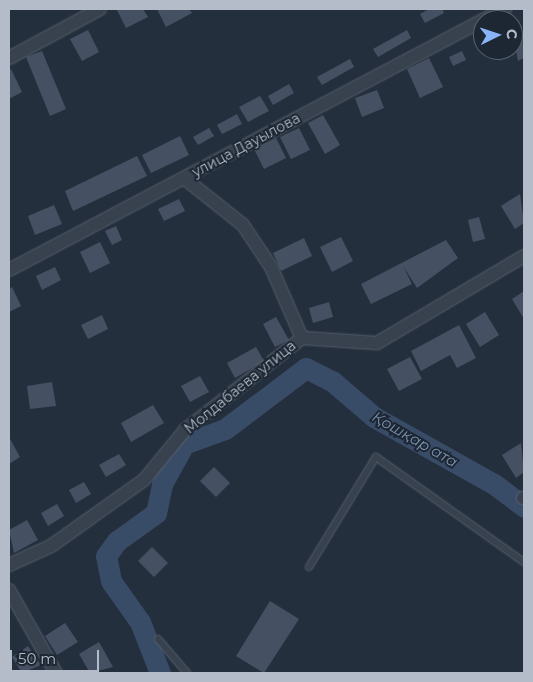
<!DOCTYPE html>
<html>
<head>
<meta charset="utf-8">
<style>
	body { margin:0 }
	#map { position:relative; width:533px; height:682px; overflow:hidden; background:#242f3e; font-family:Montserrat,sans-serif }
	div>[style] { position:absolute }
	.river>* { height:21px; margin:-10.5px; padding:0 10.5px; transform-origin:10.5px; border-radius:10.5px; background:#394c67 }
	.building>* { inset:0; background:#455162 }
	.roads { filter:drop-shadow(0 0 1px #565f6c) drop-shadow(0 0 1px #565f6c) }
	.service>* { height:6px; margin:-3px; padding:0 3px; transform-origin:3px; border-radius:3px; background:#38414e }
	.minor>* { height:12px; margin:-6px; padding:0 6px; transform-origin:6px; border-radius:6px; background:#38414e }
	span { translate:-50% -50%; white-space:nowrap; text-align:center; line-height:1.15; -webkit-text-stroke:4px #1d2633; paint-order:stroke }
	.street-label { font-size:14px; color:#b4bcc9 }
	.water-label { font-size:15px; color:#7c92b1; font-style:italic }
	.frame { position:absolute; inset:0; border:10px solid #b4bcc9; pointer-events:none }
	.north { position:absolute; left:473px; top:10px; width:50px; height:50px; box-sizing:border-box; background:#1d2633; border:1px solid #59626f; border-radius:50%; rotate:86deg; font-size:14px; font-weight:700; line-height:20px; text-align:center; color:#b4bcc9 }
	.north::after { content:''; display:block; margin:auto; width:18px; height:22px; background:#8ab4f8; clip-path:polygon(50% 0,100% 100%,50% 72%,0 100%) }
	.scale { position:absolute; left:10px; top:650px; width:89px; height:22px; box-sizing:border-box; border:2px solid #b4bcc9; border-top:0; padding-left:6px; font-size:15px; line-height:18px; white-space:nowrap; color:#b4bcc9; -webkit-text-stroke:4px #1d2633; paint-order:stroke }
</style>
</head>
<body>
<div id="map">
	<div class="river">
		<div style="left:160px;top:673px;width:55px;rotate:-111.4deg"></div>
		<div style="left:140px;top:622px;width:50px;rotate:-125.3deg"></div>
		<div style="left:111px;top:581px;width:25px;rotate:-101deg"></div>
		<div style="left:106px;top:556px;width:19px;rotate:-54deg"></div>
		<div style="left:117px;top:541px;width:48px;rotate:-35.7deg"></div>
		<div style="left:156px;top:513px;width:30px;rotate:-78deg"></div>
		<div style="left:162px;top:484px;width:46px;rotate:-61.2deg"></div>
		<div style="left:184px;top:444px;width:44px;rotate:-20.1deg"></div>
		<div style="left:225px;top:429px;width:101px;rotate:-37deg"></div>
		<div style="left:306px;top:368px;width:29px;rotate:27deg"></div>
		<div style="left:332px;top:381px;width:55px;rotate:40.6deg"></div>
		<div style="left:374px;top:417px;width:137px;rotate:29.2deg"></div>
		<div style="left:494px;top:484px;width:38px;rotate:37deg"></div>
	</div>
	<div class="building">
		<div style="clip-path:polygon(143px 9px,148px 17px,126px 28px,117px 10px)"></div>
		<div style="clip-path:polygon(157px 9px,189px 9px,192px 13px,166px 27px)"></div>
		<div style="clip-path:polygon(429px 9px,442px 9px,444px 13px,425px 23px,420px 14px)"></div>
		<div style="clip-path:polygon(522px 29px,524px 58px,518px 61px,513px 33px)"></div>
		<div style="clip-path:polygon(88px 30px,99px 52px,82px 61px,70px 39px)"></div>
		<div style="clip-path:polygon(407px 30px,411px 38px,378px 57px,373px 49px)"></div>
		<div style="clip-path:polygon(42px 51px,66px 109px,50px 116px,26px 57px)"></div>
		<div style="clip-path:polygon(462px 51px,466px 60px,453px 66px,449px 57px)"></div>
		<div style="clip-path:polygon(429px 58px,443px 87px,420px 98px,407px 69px)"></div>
		<div style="clip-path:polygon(350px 59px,354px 67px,322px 85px,317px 77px)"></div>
		<div style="clip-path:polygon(11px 69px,22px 92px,9px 99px,9px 71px)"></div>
		<div style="clip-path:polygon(289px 84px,294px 93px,273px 105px,268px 96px)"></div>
		<div style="clip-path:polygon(377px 90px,384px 108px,362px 117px,355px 98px)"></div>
		<div style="clip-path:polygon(260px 96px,269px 111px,248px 122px,239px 107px)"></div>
		<div style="clip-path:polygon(237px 114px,242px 124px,222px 134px,217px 125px)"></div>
		<div style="clip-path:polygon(323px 115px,340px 145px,325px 154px,308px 123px)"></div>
		<div style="clip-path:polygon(209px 128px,214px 136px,198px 145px,193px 137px)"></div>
		<div style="clip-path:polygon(299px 128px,310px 150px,291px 159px,280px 137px)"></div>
		<div style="clip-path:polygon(180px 136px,189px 155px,151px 173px,142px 155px)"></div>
		<div style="clip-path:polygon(276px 138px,286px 158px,264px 169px,254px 149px)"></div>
		<div style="clip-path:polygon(137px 156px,147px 176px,73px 211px,65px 191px)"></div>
		<div style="clip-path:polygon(520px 194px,524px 223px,515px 229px,501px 206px)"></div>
		<div style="clip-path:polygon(179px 199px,185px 211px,164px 221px,158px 209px)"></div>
		<div style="clip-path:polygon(54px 205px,62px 224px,35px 235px,28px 216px)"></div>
		<div style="clip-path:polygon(479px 217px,485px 239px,473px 242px,468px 220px)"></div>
		<div style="clip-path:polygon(116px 226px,122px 240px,112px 245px,105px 231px)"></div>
		<div style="clip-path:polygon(341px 237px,353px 261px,332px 272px,320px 247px)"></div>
		<div style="clip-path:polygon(304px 238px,312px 256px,281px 271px,273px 253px)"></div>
		<div style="clip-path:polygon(446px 240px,458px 258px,417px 288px,403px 266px,412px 284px,371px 304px,361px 284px)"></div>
		<div style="clip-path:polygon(100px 242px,110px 263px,90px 273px,80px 252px)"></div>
		<div style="clip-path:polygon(55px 267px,61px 280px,42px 290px,36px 276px)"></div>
		<div style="clip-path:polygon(12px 287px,21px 306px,9px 312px,9px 289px)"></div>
		<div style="clip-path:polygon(524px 291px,524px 319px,512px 299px)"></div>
		<div style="clip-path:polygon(329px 302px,333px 317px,313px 323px,309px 308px)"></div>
		<div style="clip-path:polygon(485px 312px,499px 335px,480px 347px,466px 324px)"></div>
		<div style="clip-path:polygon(102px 315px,108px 329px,88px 339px,81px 325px)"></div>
		<div style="clip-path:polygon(276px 317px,289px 340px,275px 347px,263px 324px)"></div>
		<div style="clip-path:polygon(459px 325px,476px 358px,457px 368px,450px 355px,421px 371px,411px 351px)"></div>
		<div style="clip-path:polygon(256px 347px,264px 361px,235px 378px,227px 363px)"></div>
		<div style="clip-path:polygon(410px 357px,422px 379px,399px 391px,387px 369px)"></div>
		<div style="clip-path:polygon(200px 376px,209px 392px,190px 402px,181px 386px)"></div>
		<div style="clip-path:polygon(52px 382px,56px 406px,30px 409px,27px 386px)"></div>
		<div style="clip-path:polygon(153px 405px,164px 423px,131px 442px,121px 423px)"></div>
		<div style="clip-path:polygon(9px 437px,20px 457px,9px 464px)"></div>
		<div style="clip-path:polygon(521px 443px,524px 472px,516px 478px,502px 455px)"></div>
		<div style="clip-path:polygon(119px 454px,126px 465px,106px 477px,99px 465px)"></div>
		<div style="clip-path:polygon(214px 467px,230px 483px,216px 497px,200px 481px)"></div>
		<div style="clip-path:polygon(84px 482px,91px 494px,76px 503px,69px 490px)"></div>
		<div style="clip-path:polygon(57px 504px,64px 516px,48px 526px,41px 513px)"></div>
		<div style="clip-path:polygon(27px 520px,38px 540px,14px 553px,9px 530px)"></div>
		<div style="clip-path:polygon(152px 547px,168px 563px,154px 577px,138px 561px)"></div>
		<div style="clip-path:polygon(270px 601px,299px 619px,264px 673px,236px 656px)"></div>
		<div style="clip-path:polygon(65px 623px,78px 642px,57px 655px,45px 636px)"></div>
		<div style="clip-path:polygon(99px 642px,113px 667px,90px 673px,79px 654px)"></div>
		<div style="clip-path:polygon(28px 646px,41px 665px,22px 673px,12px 657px)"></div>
	</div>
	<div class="roads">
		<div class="service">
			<div style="left:309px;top:567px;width:129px;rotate:-58.7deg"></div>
			<div style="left:376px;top:457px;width:181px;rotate:35.4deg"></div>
			<div style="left:158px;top:639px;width:45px;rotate:49.5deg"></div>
		</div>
		<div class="minor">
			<div style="left:483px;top:20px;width:25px;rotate:-27deg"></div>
			<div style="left:9px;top:58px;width:103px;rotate:-28.3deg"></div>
			<div style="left:184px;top:178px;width:75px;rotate:38.5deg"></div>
			<div style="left:243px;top:225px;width:50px;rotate:56.3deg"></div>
			<div style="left:271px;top:267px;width:77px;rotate:66.4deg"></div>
			<div style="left:9px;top:270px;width:536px;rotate:-27.81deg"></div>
			<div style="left:523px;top:498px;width:1px;rotate:-45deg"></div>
			<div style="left:9px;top:565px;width:46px;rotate:-24.3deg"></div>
			<div style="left:51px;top:546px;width:114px;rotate:-35.4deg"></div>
			<div style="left:144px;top:480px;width:65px;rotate:-50.6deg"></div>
			<div style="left:185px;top:430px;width:149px;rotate:-38.2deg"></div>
			<div style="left:302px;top:338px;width:75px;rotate:3.8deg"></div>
			<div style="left:377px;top:343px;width:171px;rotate:-30.6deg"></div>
			<div style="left:9px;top:590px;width:95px;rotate:60.5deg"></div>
		</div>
	</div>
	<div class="street-label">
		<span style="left:246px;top:145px;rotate:-28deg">улица Дауылова</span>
		<span style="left:240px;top:387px;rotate:-39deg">Молдабаева улица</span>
	</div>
	<div class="water-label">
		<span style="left:415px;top:439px;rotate:30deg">Қошқар ата</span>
	</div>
	<div class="frame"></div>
	<div class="north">С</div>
	<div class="scale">50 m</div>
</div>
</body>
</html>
